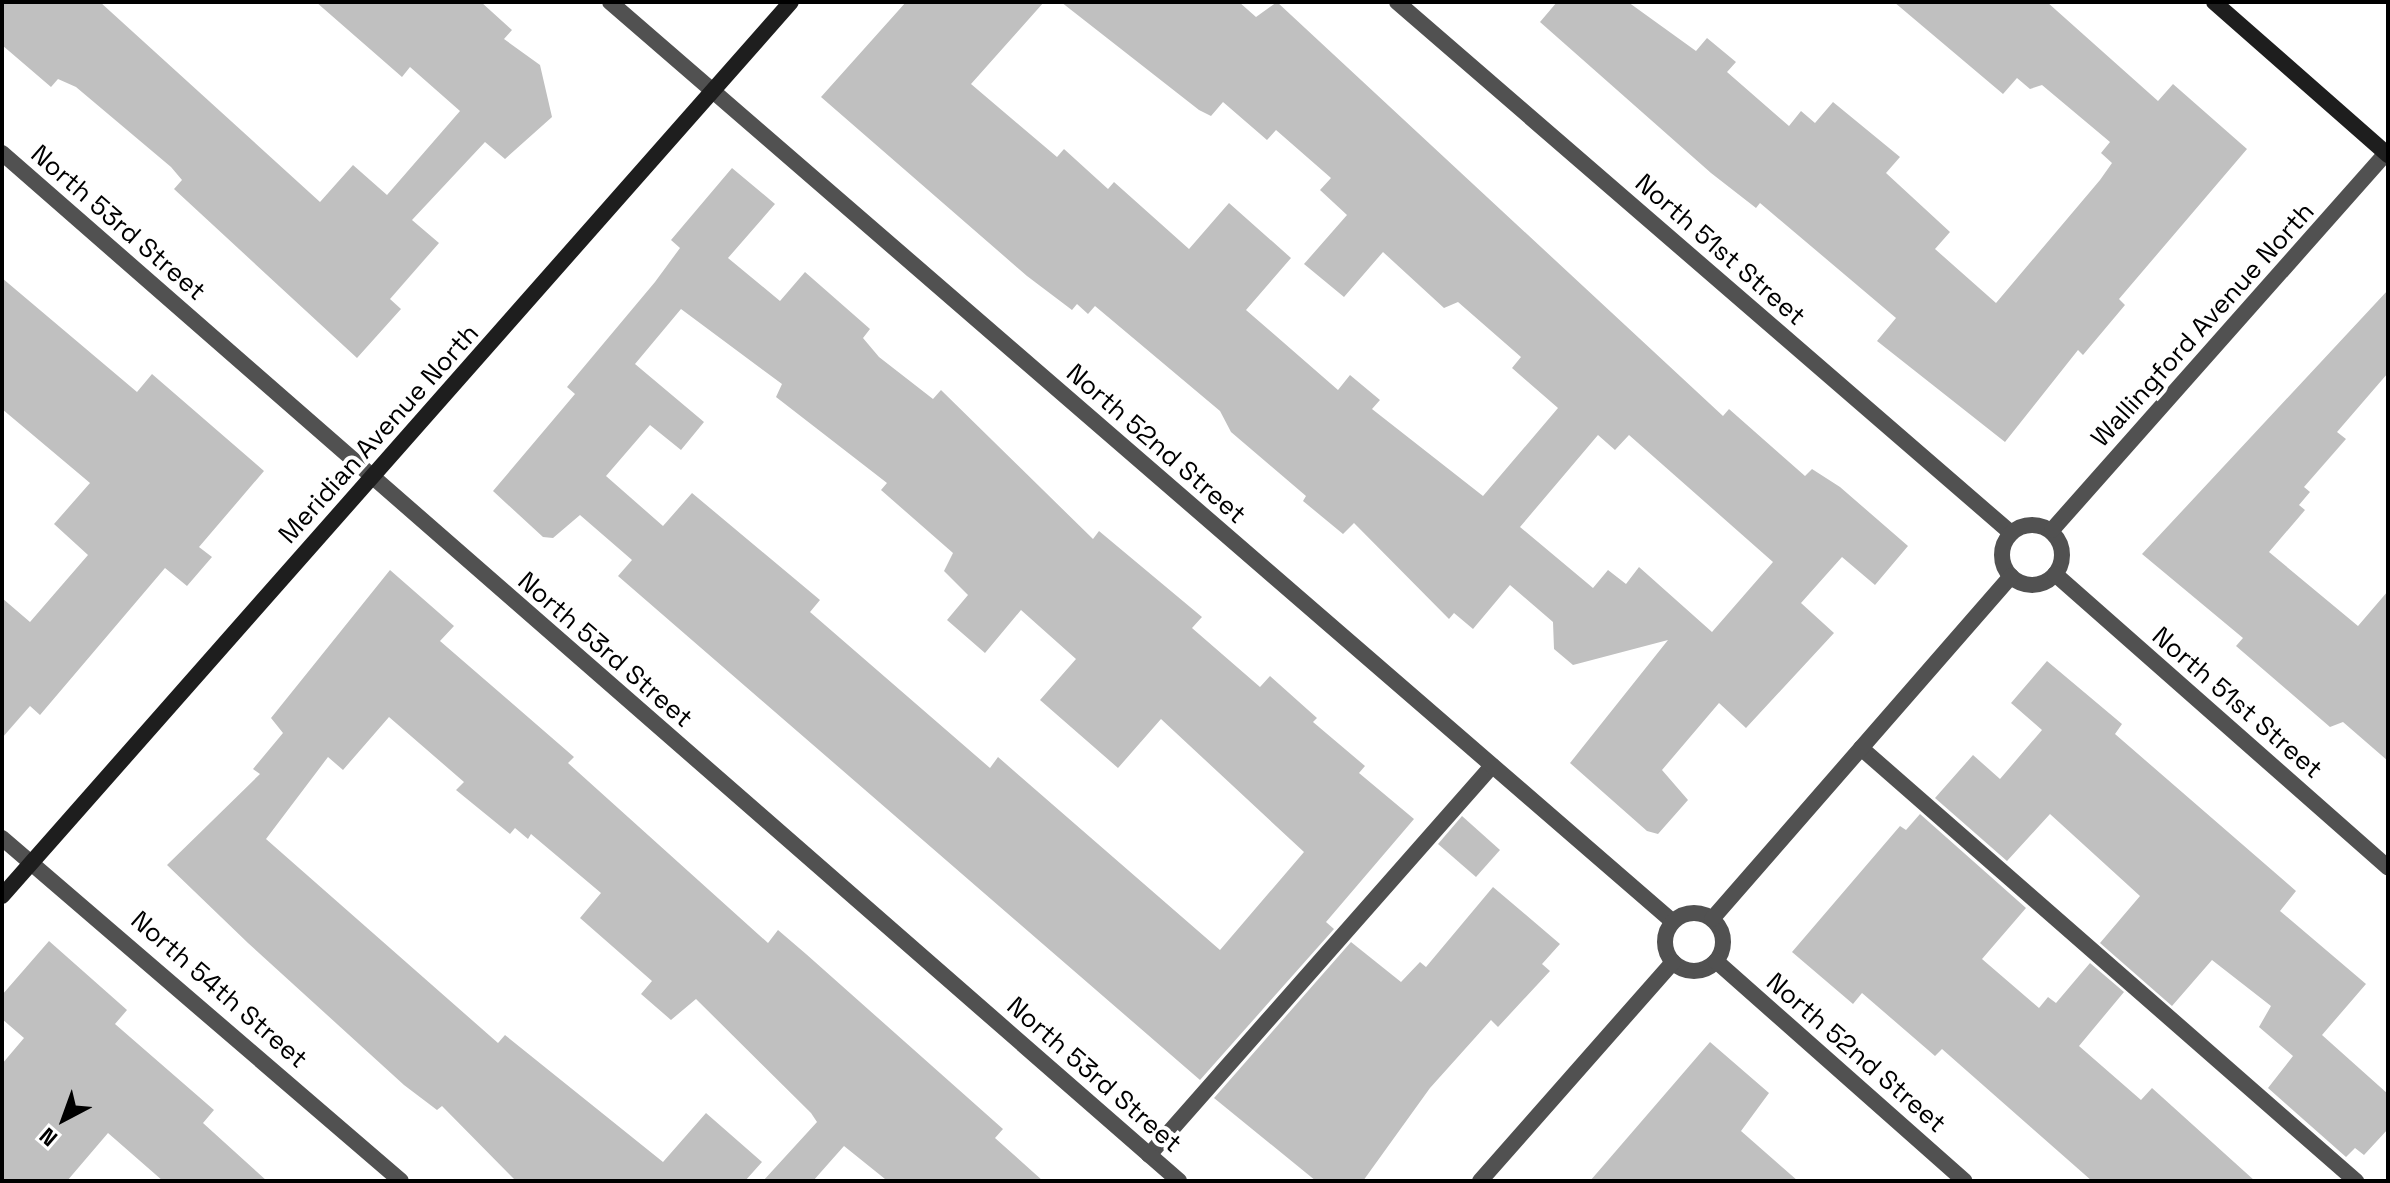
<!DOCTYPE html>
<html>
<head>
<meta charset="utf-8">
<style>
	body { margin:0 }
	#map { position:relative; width:2390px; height:1183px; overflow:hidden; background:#fff; font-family:"Space Grotesk",sans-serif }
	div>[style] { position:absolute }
	.building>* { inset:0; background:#c0c0c0 }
	.lane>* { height:16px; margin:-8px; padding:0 8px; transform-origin:8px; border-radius:8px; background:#515151 }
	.street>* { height:16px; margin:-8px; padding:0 8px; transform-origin:8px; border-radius:8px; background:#515151 }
	.street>.ring { margin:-8px; padding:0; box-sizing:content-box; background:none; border:16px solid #515151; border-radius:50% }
	.secondary>* { height:16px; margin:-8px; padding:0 8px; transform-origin:8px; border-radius:8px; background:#1e1e1e }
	span { translate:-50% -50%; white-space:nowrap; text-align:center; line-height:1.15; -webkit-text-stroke:8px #fff; paint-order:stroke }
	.street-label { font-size:26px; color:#000 }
	.frame { position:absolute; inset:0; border:4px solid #000; pointer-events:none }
	.north { position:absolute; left:24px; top:1079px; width:80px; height:80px; -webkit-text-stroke:6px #fff; paint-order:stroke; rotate:221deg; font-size:22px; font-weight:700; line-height:32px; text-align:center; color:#000 }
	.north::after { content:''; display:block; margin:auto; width:28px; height:36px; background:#000; clip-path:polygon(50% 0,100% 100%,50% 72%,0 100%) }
</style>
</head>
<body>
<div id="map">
	<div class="building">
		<div style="clip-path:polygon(2px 2px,100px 2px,320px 202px,353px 165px,387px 195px,460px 111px,410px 67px,402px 77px,316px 2px,481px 2px,512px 30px,504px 39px,540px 65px,552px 117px,505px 159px,485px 142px,412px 220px,439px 243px,390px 299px,401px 309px,357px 358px,174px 189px,182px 180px,171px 167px,76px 87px,58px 79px,51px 87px,2px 45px)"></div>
		<div style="clip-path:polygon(evenodd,906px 2px,1044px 2px,971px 84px,1057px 157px,1064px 149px,1108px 189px,1114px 182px,1189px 249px,1229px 203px,1291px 258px,1246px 310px,1338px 390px,1350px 375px,1380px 400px,1372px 409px,1483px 496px,1558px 408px,1512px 368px,1521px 357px,1458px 302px,1444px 308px,1383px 252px,1344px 297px,1304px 264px,1347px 215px,1320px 190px,1331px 178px,1276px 130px,1267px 140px,1223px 102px,1211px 116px,1199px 110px,1061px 2px,1239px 2px,1256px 17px,1277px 2px,1723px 416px,1729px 409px,1805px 476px,1812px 469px,1840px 487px,1908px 546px,1875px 585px,1842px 557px,1801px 603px,1834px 633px,1746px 728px,1719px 703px,1662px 770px,1688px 800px,1658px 834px,1647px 831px,1570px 763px,1668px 640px,1573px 665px,1554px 649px,1553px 622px,1510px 585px,1473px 629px,1454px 613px,1449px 619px,1354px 523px,1343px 534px,1303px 501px,1306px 496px,1231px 432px,1220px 411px,1095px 306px,1088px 314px,1077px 304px,1072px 310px,1027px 276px,821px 97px,906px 2px,1598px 435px,1615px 450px,1629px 435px,1773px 562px,1712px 632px,1639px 567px,1626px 584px,1608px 570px,1593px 588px,1520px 527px,1598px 435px)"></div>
		<div style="clip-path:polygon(1557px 2px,1628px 2px,1696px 51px,1707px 38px,1736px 62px,1727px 72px,1789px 126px,1801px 111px,1815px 123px,1833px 102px,1900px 157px,1886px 173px,1950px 232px,1935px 249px,1996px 303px,2100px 180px,2112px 163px,2101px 153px,2110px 142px,2042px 85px,2030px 89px,2017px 78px,2003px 94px,1894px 2px,2047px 2px,2158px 101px,2173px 84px,2247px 149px,2119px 299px,2125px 305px,2083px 355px,2078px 350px,2005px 442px,1877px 341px,1896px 318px,1760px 203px,1756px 208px,1711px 173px,1540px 22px)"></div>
		<div style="clip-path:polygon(evenodd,732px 168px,775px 204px,728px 258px,780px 301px,805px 272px,870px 329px,863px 338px,879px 357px,933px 399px,941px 390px,1093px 539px,1099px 531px,1202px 617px,1192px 628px,1260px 687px,1270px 676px,1317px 718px,1313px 722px,1365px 766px,1359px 773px,1414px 819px,1326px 922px,1334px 929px,1200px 1080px,618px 576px,632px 560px,580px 515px,553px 538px,543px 537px,493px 491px,575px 394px,567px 387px,655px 282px,680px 248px,671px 240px,732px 168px,681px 309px,782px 384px,776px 397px,887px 483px,881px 490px,953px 553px,944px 571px,968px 595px,947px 620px,985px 653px,1021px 610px,1076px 659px,1040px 700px,1118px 768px,1161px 719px,1304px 852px,1220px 950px,998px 757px,990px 768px,810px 612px,820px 600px,692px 493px,663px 526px,606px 476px,650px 425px,681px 450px,704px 422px,635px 364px,681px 309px)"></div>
		<div style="clip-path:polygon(2px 278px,137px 392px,152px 374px,264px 471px,199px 547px,212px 557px,187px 586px,165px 568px,40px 715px,30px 706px,2px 738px,2px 598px,30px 622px,88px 555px,54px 524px,90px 483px,2px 409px)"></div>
		<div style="clip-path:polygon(2388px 290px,2388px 373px,2337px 432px,2346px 439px,2304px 487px,2310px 492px,2299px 505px,2305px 510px,2269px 552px,2358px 626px,2388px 591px,2388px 761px,2343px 722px,2330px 727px,2236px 646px,2243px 638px,2142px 554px)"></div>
		<div style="clip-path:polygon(390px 570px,454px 626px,440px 641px,574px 757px,568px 763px,768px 943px,778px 930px,806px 954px,1003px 1129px,995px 1138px,1043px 1181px,885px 1179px,844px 1146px,813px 1181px,763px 1181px,817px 1122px,811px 1113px,696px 999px,671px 1020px,641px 994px,652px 981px,580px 918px,601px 893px,531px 834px,528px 839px,515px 828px,510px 834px,456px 790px,464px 782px,389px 717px,343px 770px,328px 757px,266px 839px,498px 1043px,505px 1035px,663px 1162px,706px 1113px,762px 1162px,745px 1181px,516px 1181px,442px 1106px,437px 1110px,404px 1085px,248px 943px,167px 865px,260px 774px,253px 769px,283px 733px,271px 718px)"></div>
		<div style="clip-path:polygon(2047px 661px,2122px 724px,2115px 734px,2296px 891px,2280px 911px,2366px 984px,2322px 1035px,2388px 1094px,2388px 1129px,2364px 1155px,2355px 1148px,2346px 1157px,2268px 1088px,2293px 1056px,2259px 1027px,2271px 1006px,2212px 960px,2172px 1006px,2100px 943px,2140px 896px,2050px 814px,2007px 861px,1935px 798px,1973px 755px,2000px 779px,2042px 730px,2011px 703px)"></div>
		<div style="clip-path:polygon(1920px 814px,2026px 908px,1982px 959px,2039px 1008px,2048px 997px,2056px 1003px,2090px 963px,2124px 992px,2079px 1046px,2141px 1100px,2152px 1088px,2255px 1181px,2092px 1181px,1942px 1049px,1935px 1056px,1862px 993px,1853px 1004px,1792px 952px,1900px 826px,1906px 830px)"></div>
		<div style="clip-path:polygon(1462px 816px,1500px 850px,1476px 877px,1438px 844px)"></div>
		<div style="clip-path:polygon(1493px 887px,1560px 944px,1542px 964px,1550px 971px,1498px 1027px,1491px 1020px,1430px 1088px,1363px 1181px,1316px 1181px,1214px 1098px,1351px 942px,1401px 982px,1420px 962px,1426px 967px)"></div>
		<div style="clip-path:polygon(49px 941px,127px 1010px,115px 1024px,214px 1110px,203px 1123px,267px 1181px,163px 1181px,108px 1133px,67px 1181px,2px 1181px,2px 1064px,24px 1038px,2px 1019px,2px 995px)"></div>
		<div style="clip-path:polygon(1710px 1042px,1769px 1093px,1741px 1131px,1798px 1181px,1590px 1181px)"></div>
	</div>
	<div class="lane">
		<div style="left:1861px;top:748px;width:658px;rotate:41.18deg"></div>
		<div style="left:1149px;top:1155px;width:519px;rotate:-48.6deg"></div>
	</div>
	<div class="street">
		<div style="left:610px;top:2px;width:1404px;rotate:40.87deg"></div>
		<div style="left:1397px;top:2px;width:812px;rotate:40.85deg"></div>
		<div style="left:2px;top:153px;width:1563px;rotate:41.13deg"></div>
		<div class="ring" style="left:2002px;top:525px;width:44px;height:44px"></div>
		<div style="left:2052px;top:530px;width:506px;rotate:-48.44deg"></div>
		<div style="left:2055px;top:574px;width:444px;rotate:41.4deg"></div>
		<div style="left:2px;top:838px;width:526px;rotate:40.68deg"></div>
		<div class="ring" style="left:1665px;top:913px;width:42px;height:42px"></div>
		<div style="left:1712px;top:919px;width:455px;rotate:-48.9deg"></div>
		<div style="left:1716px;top:961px;width:332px;rotate:41.5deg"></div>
		<div style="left:1480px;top:1181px;width:292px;rotate:-48.6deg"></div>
	</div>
	<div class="secondary">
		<div style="left:2214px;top:2px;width:232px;rotate:41.3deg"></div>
		<div style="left:2px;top:896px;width:1192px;rotate:-48.57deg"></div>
	</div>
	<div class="street-label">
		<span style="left:118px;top:223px;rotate:41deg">North 53rd Street</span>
		<span style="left:1720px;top:250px;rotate:41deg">North 51st Street</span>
		<span style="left:2203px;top:325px;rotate:-48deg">Wallingford Avenue North</span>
		<span style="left:379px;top:434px;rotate:-48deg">Meridian Avenue North</span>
		<span style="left:1156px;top:444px;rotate:41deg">North 52nd Street</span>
		<span style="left:605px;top:650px;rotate:41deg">North 53rd Street</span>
		<span style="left:2237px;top:703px;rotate:41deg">North 51st Street</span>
		<span style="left:219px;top:990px;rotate:41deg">North 54th Street</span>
		<span style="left:1856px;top:1053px;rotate:41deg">North 52nd Street</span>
		<span style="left:1094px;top:1075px;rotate:41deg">North 53rd Street</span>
	</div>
	<div class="frame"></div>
	<div class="north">N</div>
</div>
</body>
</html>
